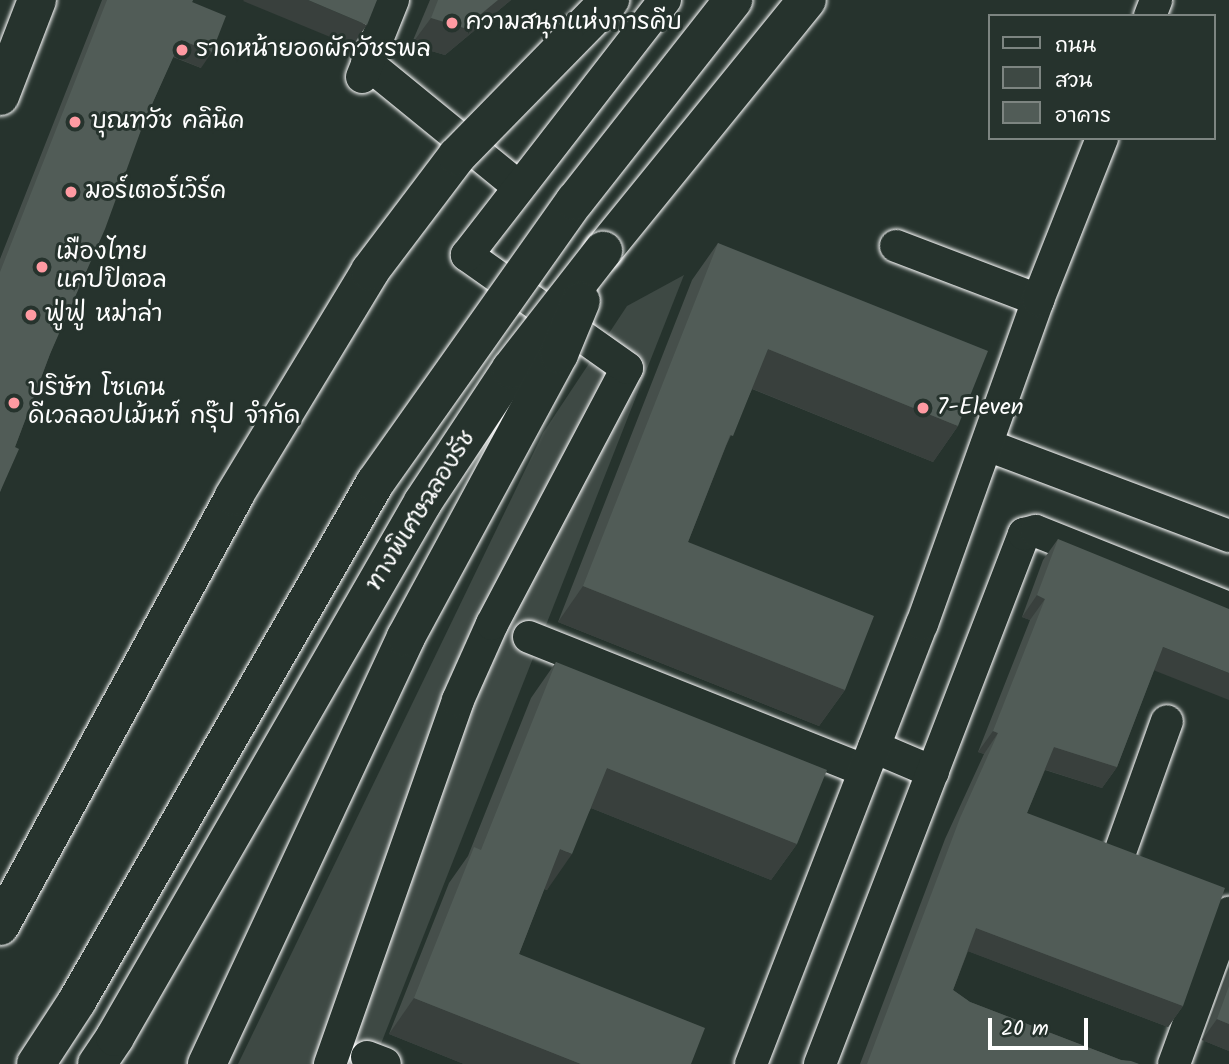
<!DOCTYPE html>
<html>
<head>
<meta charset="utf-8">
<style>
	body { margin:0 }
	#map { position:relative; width:1229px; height:1064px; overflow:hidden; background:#26332d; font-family:Kalam,"Playpen Sans Thai",sans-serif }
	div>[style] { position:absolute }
	.green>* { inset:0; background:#3e4944 }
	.roads { filter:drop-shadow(0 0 2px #fff) drop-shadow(0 0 2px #fff) }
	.minor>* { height:32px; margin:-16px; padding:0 16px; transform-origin:16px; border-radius:16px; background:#26332d }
	.major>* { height:38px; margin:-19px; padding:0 19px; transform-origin:19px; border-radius:19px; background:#26332d }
	.highway>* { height:38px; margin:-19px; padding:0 19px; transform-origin:19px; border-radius:19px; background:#26332d }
	.bridges { filter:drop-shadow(0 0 2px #fff) drop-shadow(0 0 2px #fff) }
	.highway-bridge>* { height:38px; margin:-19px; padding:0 19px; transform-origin:19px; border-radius:19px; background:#26332d }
	.wall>* { inset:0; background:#464f4b }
	.shaded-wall>* { inset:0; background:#39403d }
	.building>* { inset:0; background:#515c57 }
	.dots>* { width:19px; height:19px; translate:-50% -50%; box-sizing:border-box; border:4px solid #26332d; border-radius:50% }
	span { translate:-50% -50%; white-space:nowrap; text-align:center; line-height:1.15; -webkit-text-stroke:6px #26332d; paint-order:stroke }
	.poi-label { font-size:24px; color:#fff }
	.left { translate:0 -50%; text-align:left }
	.street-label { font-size:24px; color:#fff }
	.legend { position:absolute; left:988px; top:14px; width:228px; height:126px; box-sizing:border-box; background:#26332d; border:2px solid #7d8581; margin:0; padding:9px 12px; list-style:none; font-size:21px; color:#fff }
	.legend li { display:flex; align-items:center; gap:14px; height:35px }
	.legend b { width:35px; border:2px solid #7d8581 }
	.scale { position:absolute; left:988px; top:1018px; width:100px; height:32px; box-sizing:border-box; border:4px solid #fff; border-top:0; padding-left:9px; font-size:21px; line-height:24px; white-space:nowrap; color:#fff; -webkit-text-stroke:5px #26332d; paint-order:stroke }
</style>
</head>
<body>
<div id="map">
	<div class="green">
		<div style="clip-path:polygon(684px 275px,373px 1064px,238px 1064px,543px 433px,627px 306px)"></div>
	</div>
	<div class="roads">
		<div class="minor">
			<div style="left:1150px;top:16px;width:17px;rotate:-69deg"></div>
			<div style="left:367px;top:63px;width:196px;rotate:39.2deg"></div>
			<div style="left:362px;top:77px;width:83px;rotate:-68.1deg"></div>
			<div style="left:896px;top:246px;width:152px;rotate:20.8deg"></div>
			<div style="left:987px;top:445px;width:259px;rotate:20.6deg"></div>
			<div style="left:529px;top:637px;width:360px;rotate:21.7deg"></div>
			<div style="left:874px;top:747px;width:64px;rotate:23deg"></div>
			<div style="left:1119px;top:855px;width:142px;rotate:-70.3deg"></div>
			<div style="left:367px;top:1057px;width:19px;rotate:21deg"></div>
			<div style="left:330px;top:1064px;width:386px;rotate:-70.6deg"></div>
			<div style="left:458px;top:700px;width:83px;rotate:-65.9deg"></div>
			<div style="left:492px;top:624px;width:289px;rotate:-62.2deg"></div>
			<div style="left:627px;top:368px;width:196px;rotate:-144.8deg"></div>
			<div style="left:467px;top:255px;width:323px;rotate:-52.2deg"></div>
			<div style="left:751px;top:1064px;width:472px;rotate:-68.8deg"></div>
			<div style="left:922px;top:624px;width:344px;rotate:-70.3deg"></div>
			<div style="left:1038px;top:300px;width:174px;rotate:-68.4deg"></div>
			<div style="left:820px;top:1064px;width:568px;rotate:-68.95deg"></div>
			<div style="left:1024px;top:534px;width:12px;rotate:-14deg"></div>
			<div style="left:1036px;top:531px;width:208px;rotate:21.8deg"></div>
			<div style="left:1174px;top:1064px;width:161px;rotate:-70deg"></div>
		</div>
		<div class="major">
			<div style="left:0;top:96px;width:103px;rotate:-68.9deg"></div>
		</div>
		<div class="highway">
			<div style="left:603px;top:251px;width:323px;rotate:-50.9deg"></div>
		</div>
	</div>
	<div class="bridges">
		<div class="highway-bridge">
			<div style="left:0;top:926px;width:490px;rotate:-61.4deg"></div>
			<div style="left:234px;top:496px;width:263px;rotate:-58.8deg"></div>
			<div style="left:370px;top:271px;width:144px;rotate:-52.9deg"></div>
			<div style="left:457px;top:156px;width:219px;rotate:-45.6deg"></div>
			<div style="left:36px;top:1064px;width:75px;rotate:-56.9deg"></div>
			<div style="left:77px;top:1001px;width:598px;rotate:-60.09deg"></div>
			<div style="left:375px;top:483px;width:346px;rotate:-54.7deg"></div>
			<div style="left:575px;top:201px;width:256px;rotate:-51.8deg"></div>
			<div style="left:97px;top:1064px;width:32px;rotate:-56deg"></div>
			<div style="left:115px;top:1037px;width:617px;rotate:-60.07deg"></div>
			<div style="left:423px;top:502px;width:159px;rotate:-56.5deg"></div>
			<div style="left:511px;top:369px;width:150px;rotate:-52.1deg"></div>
			<div style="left:207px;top:1064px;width:471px;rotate:-65deg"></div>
			<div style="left:406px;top:637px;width:322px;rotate:-61.6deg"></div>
			<div style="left:559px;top:354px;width:57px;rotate:-67.5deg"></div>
		</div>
	</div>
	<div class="wall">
		<div style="clip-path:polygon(102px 0,193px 0,192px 2px,201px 68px,173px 57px,144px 122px,50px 354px,15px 447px,0 492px,0 259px)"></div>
		<div style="clip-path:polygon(430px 0,511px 0,445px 55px,411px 45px)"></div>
		<div style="clip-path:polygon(718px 243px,958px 426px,933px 462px,752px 389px,726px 446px,688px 542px,845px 690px,819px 726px,558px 622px,692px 280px)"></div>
		<div style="clip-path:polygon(1058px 539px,1154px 670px,1117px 767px,1102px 788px,1045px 770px,1027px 813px,1183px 1006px,1168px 1027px,968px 951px,953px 990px,970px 1002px,1121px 1060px,1139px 1064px,860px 1064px,945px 839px,984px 754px,978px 752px,1030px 620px,1022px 617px,1043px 560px)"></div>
		<div style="clip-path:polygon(556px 662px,797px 844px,771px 880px,591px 808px,547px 890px,544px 889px,519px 954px,691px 1064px,464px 1064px,389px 1034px,449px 883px,468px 856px,531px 698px)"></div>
		<div style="clip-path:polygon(1229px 967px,1229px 1051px,1202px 1040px)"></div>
	</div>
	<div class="shaded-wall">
		<div style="clip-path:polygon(244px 0,308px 0,367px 25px,352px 46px,243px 1px)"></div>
		<div style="clip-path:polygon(498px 0,511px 0,445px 55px,411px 45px,431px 18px)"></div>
		<div style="clip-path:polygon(181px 40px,212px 52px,201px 68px,170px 55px)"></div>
		<div style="clip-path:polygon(768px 349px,958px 426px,933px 462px,743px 385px)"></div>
		<div style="clip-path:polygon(583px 586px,845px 690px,819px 726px,558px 622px)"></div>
		<div style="clip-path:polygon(1037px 595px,1045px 599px,1030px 620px,1022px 617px)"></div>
		<div style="clip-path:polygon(1163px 647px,1229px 673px,1229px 700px,1148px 668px)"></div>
		<div style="clip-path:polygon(993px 731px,998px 733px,984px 754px,978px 752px)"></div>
		<div style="clip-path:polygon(1054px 747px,1117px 767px,1102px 788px,1040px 768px)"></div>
		<div style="clip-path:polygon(607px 768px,797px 844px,771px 880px,581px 804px)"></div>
		<div style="clip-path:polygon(560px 849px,572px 854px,547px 890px,535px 886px)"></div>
		<div style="clip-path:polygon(976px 928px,1183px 1006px,1168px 1027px,962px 949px)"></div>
		<div style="clip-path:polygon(414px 998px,581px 1064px,464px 1064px,389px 1034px)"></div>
		<div style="clip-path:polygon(1217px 1019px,1229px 1024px,1229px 1051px,1202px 1040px)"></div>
	</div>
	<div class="building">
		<div style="clip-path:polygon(107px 0,193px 0,192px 2px,226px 16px,212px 52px,181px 40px,144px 122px,105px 229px,50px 354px,15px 447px,19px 449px,0 492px,0 272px)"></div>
		<div style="clip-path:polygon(308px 0,377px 0,367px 25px)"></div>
		<div style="clip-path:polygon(438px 0,498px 0,464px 28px,431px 18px)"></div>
		<div style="clip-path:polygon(718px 243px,988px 351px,958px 426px,768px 349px,733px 436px,730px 435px,688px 542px,874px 616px,845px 690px,583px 586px)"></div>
		<div style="clip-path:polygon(1058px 539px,1229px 609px,1229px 673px,1163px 647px,1117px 767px,1054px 747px,1027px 813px,1225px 888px,1183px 1006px,976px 928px,953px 990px,970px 1002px,1121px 1060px,1131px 1061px,1139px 1064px,867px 1064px,960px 818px,998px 733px,993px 731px,1045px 599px,1037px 595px)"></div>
		<div style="clip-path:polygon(556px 662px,827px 770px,797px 844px,607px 768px,572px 854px,560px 849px,519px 954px,705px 1028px,691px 1064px,581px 1064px,414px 998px,474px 847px,481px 850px)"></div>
		<div style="clip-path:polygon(1229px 986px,1229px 1024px,1217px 1019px)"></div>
	</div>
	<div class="dots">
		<div style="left:452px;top:23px;background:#ff9aa2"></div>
		<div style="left:182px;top:50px;background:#ff9aa2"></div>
		<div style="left:75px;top:122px;background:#ff9aa2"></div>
		<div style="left:71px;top:192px;background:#ff9aa2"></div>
		<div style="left:42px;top:267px;background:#ff9aa2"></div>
		<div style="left:31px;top:315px;background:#ff9aa2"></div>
		<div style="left:14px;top:403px;background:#ff9aa2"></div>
		<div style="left:923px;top:408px;background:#ff9aa2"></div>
	</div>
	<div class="poi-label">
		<span class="left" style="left:466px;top:23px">ความสนุกแห่งการคีบ</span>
		<span class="left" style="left:196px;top:50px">ราดหน้ายอดผักวัชรพล</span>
		<span class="left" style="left:91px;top:122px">บุณทวัช คลินิค</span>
		<span class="left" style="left:85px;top:192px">มอร์เตอร์เวิร์ค</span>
		<span class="left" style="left:56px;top:267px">เมืองไทย<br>แคปปิตอล</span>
		<span class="left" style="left:45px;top:315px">ฟู่ฟู่ หม่าล่า</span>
		<span class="left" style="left:28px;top:403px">บริษัท โซเคน<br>ดีเวลลอปเม้นท์ กรุ๊ป จำกัด</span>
		<span class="left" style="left:937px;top:408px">7-Eleven</span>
	</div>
	<div class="street-label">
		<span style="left:421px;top:511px;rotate:-58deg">ทางพิเศษฉลองรัช</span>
	</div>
	<ul class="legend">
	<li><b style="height:9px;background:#26332d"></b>ถนน</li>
	<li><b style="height:19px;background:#3e4944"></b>สวน</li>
	<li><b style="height:19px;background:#515c57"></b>อาคาร</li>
	</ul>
	<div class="scale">20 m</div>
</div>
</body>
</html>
